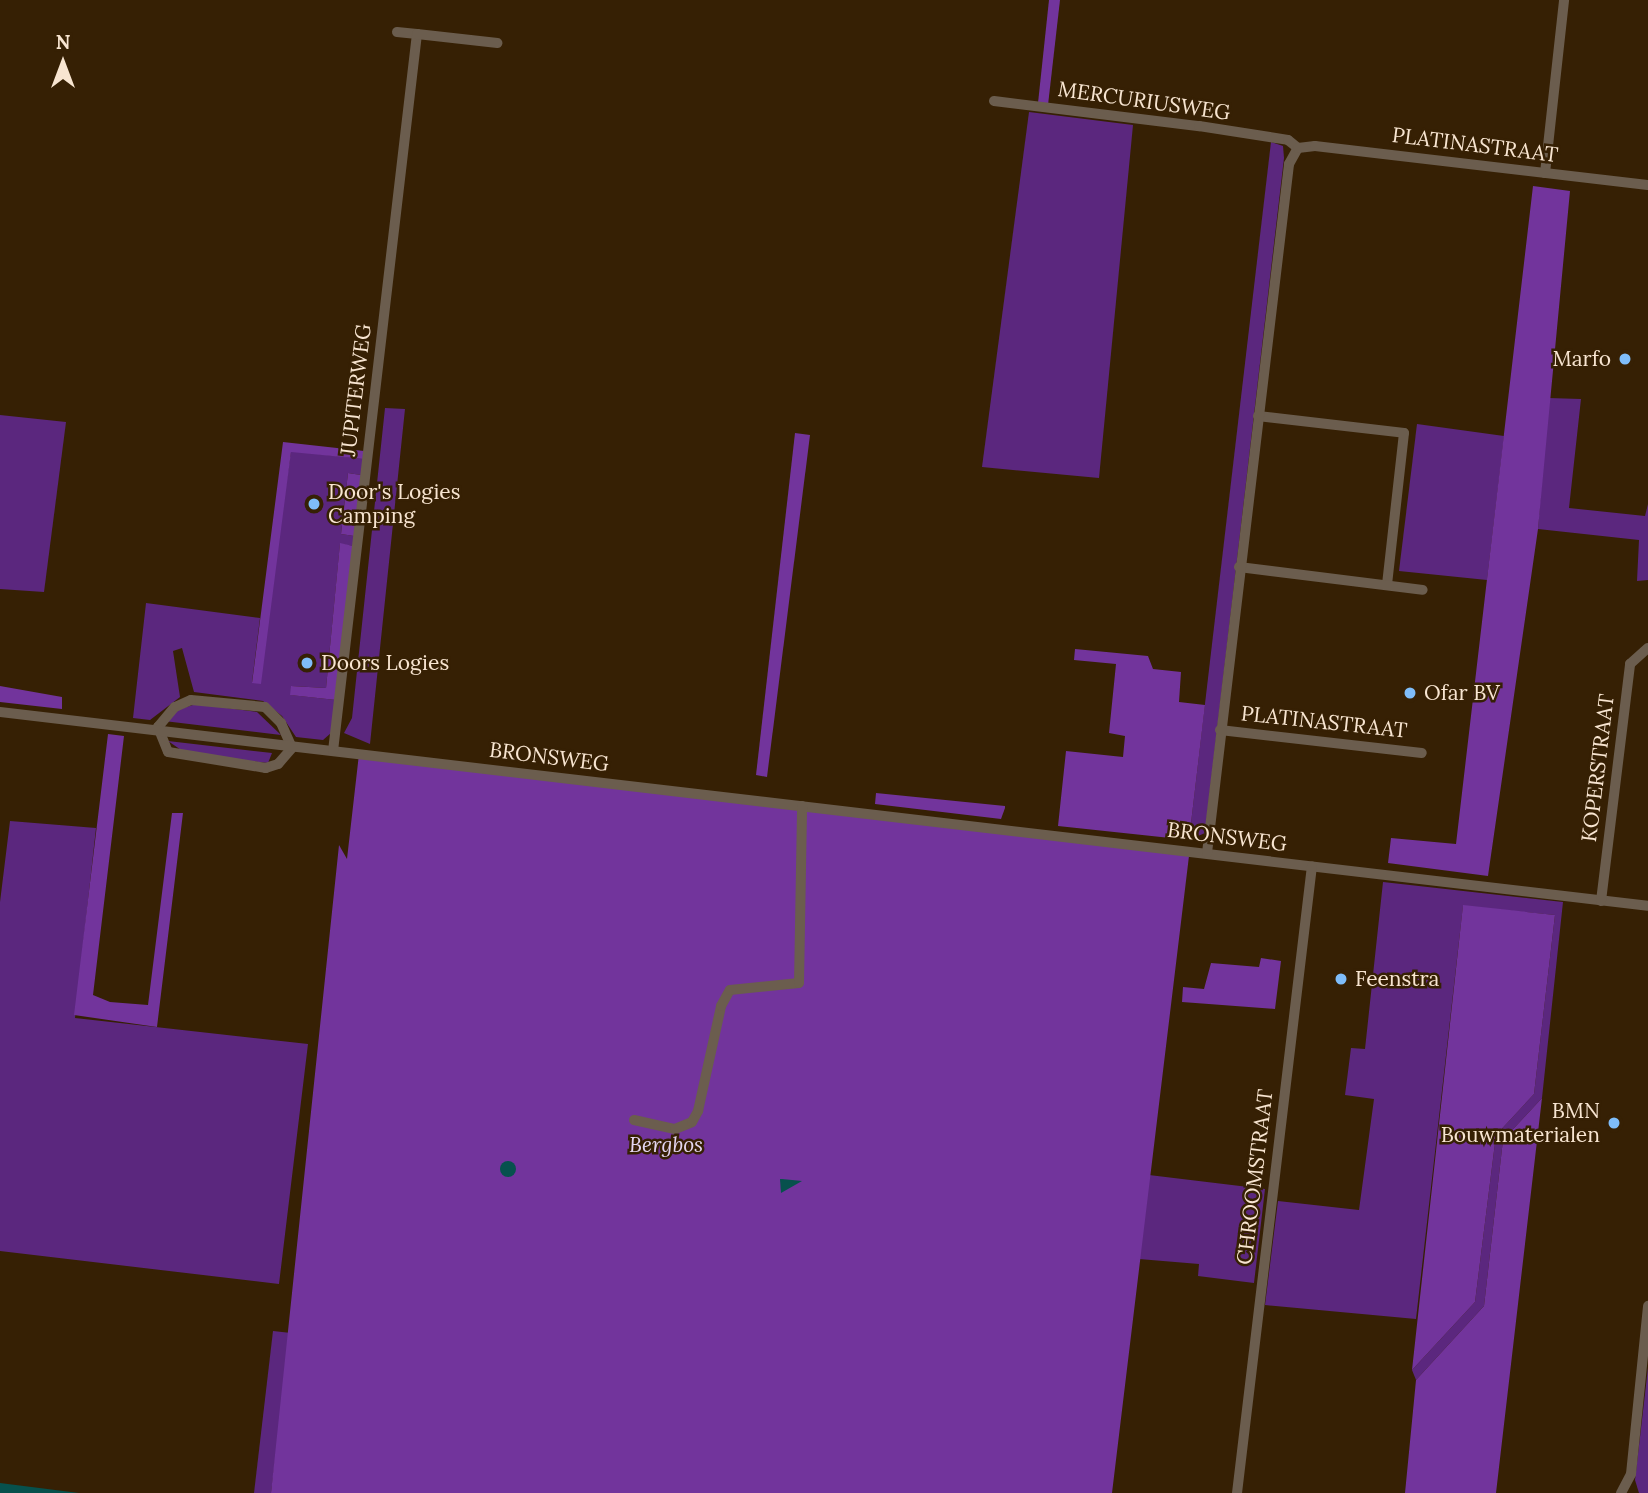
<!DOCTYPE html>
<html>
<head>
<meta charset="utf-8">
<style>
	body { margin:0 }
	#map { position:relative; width:1648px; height:1493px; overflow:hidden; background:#362004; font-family:Lora,serif }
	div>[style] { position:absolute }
	.green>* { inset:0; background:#5b277e }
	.forest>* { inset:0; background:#72349c }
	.water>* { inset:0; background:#07514d }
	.round { border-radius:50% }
	.street>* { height:10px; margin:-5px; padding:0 5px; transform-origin:5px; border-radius:5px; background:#6b5d4e }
	.dots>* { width:19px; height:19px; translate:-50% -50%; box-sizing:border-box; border:4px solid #362004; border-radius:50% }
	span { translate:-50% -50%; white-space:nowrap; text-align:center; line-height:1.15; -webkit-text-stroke:5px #362004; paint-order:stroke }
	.street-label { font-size:21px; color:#f8e5d1 }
	.poi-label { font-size:21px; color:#f8e5d1 }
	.right { translate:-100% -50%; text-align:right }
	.left { translate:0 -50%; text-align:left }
	.park-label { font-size:21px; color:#e4d6f1; font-style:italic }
	.north { position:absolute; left:28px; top:28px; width:70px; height:70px; -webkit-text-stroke:5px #362004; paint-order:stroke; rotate:0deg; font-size:19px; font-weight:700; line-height:28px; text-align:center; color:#f8e5d1 }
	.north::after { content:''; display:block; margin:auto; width:24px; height:32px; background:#f8e5d1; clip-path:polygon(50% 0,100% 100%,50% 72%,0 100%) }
</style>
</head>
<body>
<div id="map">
	<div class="green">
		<div style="clip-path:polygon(1029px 112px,1133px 125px,1099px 478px,982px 467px)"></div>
		<div style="clip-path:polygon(1271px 142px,1283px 146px,1284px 158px,1205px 833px,1189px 840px)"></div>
		<div style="clip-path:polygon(1548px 398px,1581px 399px,1569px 508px,1645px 516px,1648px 504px,1648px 580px,1637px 581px,1639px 540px,1538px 529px)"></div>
		<div style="clip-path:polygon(385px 408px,405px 409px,370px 744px,344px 733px,352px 718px)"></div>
		<div style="clip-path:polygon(0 415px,66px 422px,44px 592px,0 589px)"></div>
		<div style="clip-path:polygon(1417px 424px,1504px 436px,1487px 580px,1399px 571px)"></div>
		<div style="clip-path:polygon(291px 451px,363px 459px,361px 475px,348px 473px,341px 534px,354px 536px,353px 546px,340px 544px,326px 688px,291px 686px,291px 695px,336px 700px,331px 733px,323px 740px,296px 737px,282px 716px,263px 701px,194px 692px,182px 648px,173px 651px,180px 697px,150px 720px,133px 718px,146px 603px,260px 618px,252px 682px,257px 683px)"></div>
		<div style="clip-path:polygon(196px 704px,257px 712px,281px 735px,164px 721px,180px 709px)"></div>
		<div style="clip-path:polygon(168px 741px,272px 753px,268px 763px,187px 754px)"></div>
		<div style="clip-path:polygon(10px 821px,96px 828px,75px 1018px,308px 1044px,279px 1284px,0 1251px,0 902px)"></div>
		<div style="clip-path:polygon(1383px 882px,1563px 902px,1542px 1098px,1503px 1140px,1484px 1306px,1416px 1380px,1412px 1370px,1475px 1302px,1496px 1135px,1534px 1094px,1555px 915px,1463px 906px,1416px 1319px,1265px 1305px,1278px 1201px,1359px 1210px,1374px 1099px,1345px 1095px,1351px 1048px,1365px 1049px)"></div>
		<div style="clip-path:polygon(1149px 1175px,1265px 1189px,1254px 1283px,1198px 1276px,1199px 1264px,1139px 1259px)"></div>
		<div style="clip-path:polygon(273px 1331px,291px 1333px,271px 1493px,254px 1493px)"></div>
		<div style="clip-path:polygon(1648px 1368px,1648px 1493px,1639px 1493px,1635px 1480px)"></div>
	</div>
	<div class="forest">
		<div style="clip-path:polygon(1049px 0,1060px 0,1048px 105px,1038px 103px)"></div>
		<div style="clip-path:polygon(1533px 186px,1570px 191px,1538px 529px,1488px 876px,1388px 863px,1391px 838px,1456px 844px)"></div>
		<div style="clip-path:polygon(795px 433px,810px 435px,767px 777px,756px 775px)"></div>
		<div style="clip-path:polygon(283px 442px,364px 451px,363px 459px,291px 452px,261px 684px,252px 683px)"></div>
		<div style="clip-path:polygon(348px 473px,361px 475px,354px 536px,341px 534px)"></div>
		<div style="clip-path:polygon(340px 543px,353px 546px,336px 700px,290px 695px,291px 686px,326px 688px)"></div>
		<div style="clip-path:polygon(1075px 649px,1148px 656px,1153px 669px,1181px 672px,1179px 702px,1205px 705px,1189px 840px,1058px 826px,1066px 751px,1123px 757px,1125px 736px,1109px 733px,1116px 664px,1074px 660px)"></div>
		<div style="clip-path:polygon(0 686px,62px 697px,62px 709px,0 702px)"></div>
		<div style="clip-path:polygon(108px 734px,124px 736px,93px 995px,110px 1002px,148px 1005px,172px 813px,183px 813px,157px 1027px,74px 1015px)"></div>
		<div style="clip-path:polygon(359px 754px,1189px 856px,1112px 1493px,271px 1493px,339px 845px,347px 859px)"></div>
		<div style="clip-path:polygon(876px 793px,1005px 806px,1005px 808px,1001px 819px,875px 804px)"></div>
		<div style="clip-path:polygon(1463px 905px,1555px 915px,1534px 1094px,1496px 1135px,1475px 1302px,1412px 1370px)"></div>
		<div style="clip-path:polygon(1261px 958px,1281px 961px,1275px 1009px,1182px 1002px,1183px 987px,1204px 989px,1211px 963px,1259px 967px)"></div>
		<div style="clip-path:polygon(1542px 1098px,1496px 1493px,1405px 1493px,1416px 1380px,1484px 1306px,1503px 1140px)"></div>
	</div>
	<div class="water">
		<div class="round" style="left:500px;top:1161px;width:16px;height:16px"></div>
		<div style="clip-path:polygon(780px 1179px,782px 1179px,802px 1181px,781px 1193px)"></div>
		<div style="clip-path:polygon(0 1483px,79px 1493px,0 1493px)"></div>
	</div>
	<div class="street">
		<div style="left:397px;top:32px;width:20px;rotate:6deg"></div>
		<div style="left:994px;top:101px;width:207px;rotate:7deg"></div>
		<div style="left:1199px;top:126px;width:90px;rotate:8.9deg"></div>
		<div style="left:1288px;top:140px;width:13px;rotate:39deg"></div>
		<div style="left:1545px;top:173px;width:174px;rotate:-83.7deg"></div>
		<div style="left:1258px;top:416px;width:147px;rotate:6.6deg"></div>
		<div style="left:1404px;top:433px;width:153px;rotate:96.4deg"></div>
		<div style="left:1239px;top:567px;width:185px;rotate:7.1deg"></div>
		<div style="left:191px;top:700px;width:74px;rotate:5.4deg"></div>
		<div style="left:265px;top:707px;width:23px;rotate:45deg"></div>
		<div style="left:281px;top:723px;width:27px;rotate:66deg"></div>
		<div style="left:292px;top:748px;width:21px;rotate:131deg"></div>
		<div style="left:278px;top:764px;width:13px;rotate:162deg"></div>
		<div style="left:266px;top:768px;width:99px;rotate:-170.7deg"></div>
		<div style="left:168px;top:752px;width:27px;rotate:-112deg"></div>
		<div style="left:158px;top:727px;width:26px;rotate:-50deg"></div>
		<div style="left:175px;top:707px;width:17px;rotate:-24deg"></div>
		<div style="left:0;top:712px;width:1659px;rotate:6.71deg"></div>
		<div style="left:1220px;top:730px;width:203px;rotate:6.5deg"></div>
		<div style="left:333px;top:751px;width:722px;rotate:-83.32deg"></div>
		<div style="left:417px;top:34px;width:81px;rotate:6.4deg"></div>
		<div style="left:1207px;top:853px;width:694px;rotate:-83.21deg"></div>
		<div style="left:1289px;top:164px;width:18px;rotate:-61deg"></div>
		<div style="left:1298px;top:148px;width:17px;rotate:-7deg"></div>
		<div style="left:1315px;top:146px;width:335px;rotate:6.7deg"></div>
		<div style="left:1601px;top:901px;width:239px;rotate:-83deg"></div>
		<div style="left:1630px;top:664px;width:24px;rotate:-42deg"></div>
		<div style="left:634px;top:1120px;width:42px;rotate:12.4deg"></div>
		<div style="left:675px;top:1129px;width:18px;rotate:-22deg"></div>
		<div style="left:692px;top:1122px;width:13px;rotate:-61deg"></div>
		<div style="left:698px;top:1111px;width:107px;rotate:-77.6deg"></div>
		<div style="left:721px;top:1006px;width:18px;rotate:-61deg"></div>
		<div style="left:730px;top:990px;width:69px;rotate:-5.8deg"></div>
		<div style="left:799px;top:983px;width:177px;rotate:-89deg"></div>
		<div style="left:1237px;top:1493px;width:631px;rotate:-83.18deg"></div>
		<div style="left:1621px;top:1493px;width:21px;rotate:-62deg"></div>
		<div style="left:1631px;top:1474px;width:169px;rotate:-84.2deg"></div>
	</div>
	<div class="dots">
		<div style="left:1625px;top:359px;background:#7fbdfa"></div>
		<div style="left:314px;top:504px;background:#7fbdfa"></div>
		<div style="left:307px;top:663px;background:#7fbdfa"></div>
		<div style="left:1410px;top:693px;background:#7fbdfa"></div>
		<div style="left:1341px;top:979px;background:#7fbdfa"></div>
		<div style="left:1614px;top:1123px;background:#7fbdfa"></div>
	</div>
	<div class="street-label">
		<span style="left:1144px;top:101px;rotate:8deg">MERCURIUSWEG</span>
		<span style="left:1475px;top:145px;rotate:7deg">PLATINASTRAAT</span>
		<span style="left:356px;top:390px;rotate:-83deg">JUPITERWEG</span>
		<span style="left:1324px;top:722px;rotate:6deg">PLATINASTRAAT</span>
		<span style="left:549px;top:757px;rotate:7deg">BRONSWEG</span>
		<span style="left:1598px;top:768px;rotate:-83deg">KOPERSTRAAT</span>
		<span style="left:1227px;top:837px;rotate:7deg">BRONSWEG</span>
		<span style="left:1255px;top:1177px;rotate:-83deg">CHROOMSTRAAT</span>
	</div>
	<div class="poi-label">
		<span class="right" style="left:1611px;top:359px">Marfo</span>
		<span class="left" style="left:328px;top:504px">Door's Logies<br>Camping</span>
		<span class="left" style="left:321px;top:663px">Doors Logies</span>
		<span class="left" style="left:1424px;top:693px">Ofar BV</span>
		<span class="left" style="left:1355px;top:979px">Feenstra</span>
		<span class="right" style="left:1600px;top:1123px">BMN<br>Bouwmaterialen</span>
	</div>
	<div class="park-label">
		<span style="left:666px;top:1145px">Bergbos</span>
	</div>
	<div class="north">N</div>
</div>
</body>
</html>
